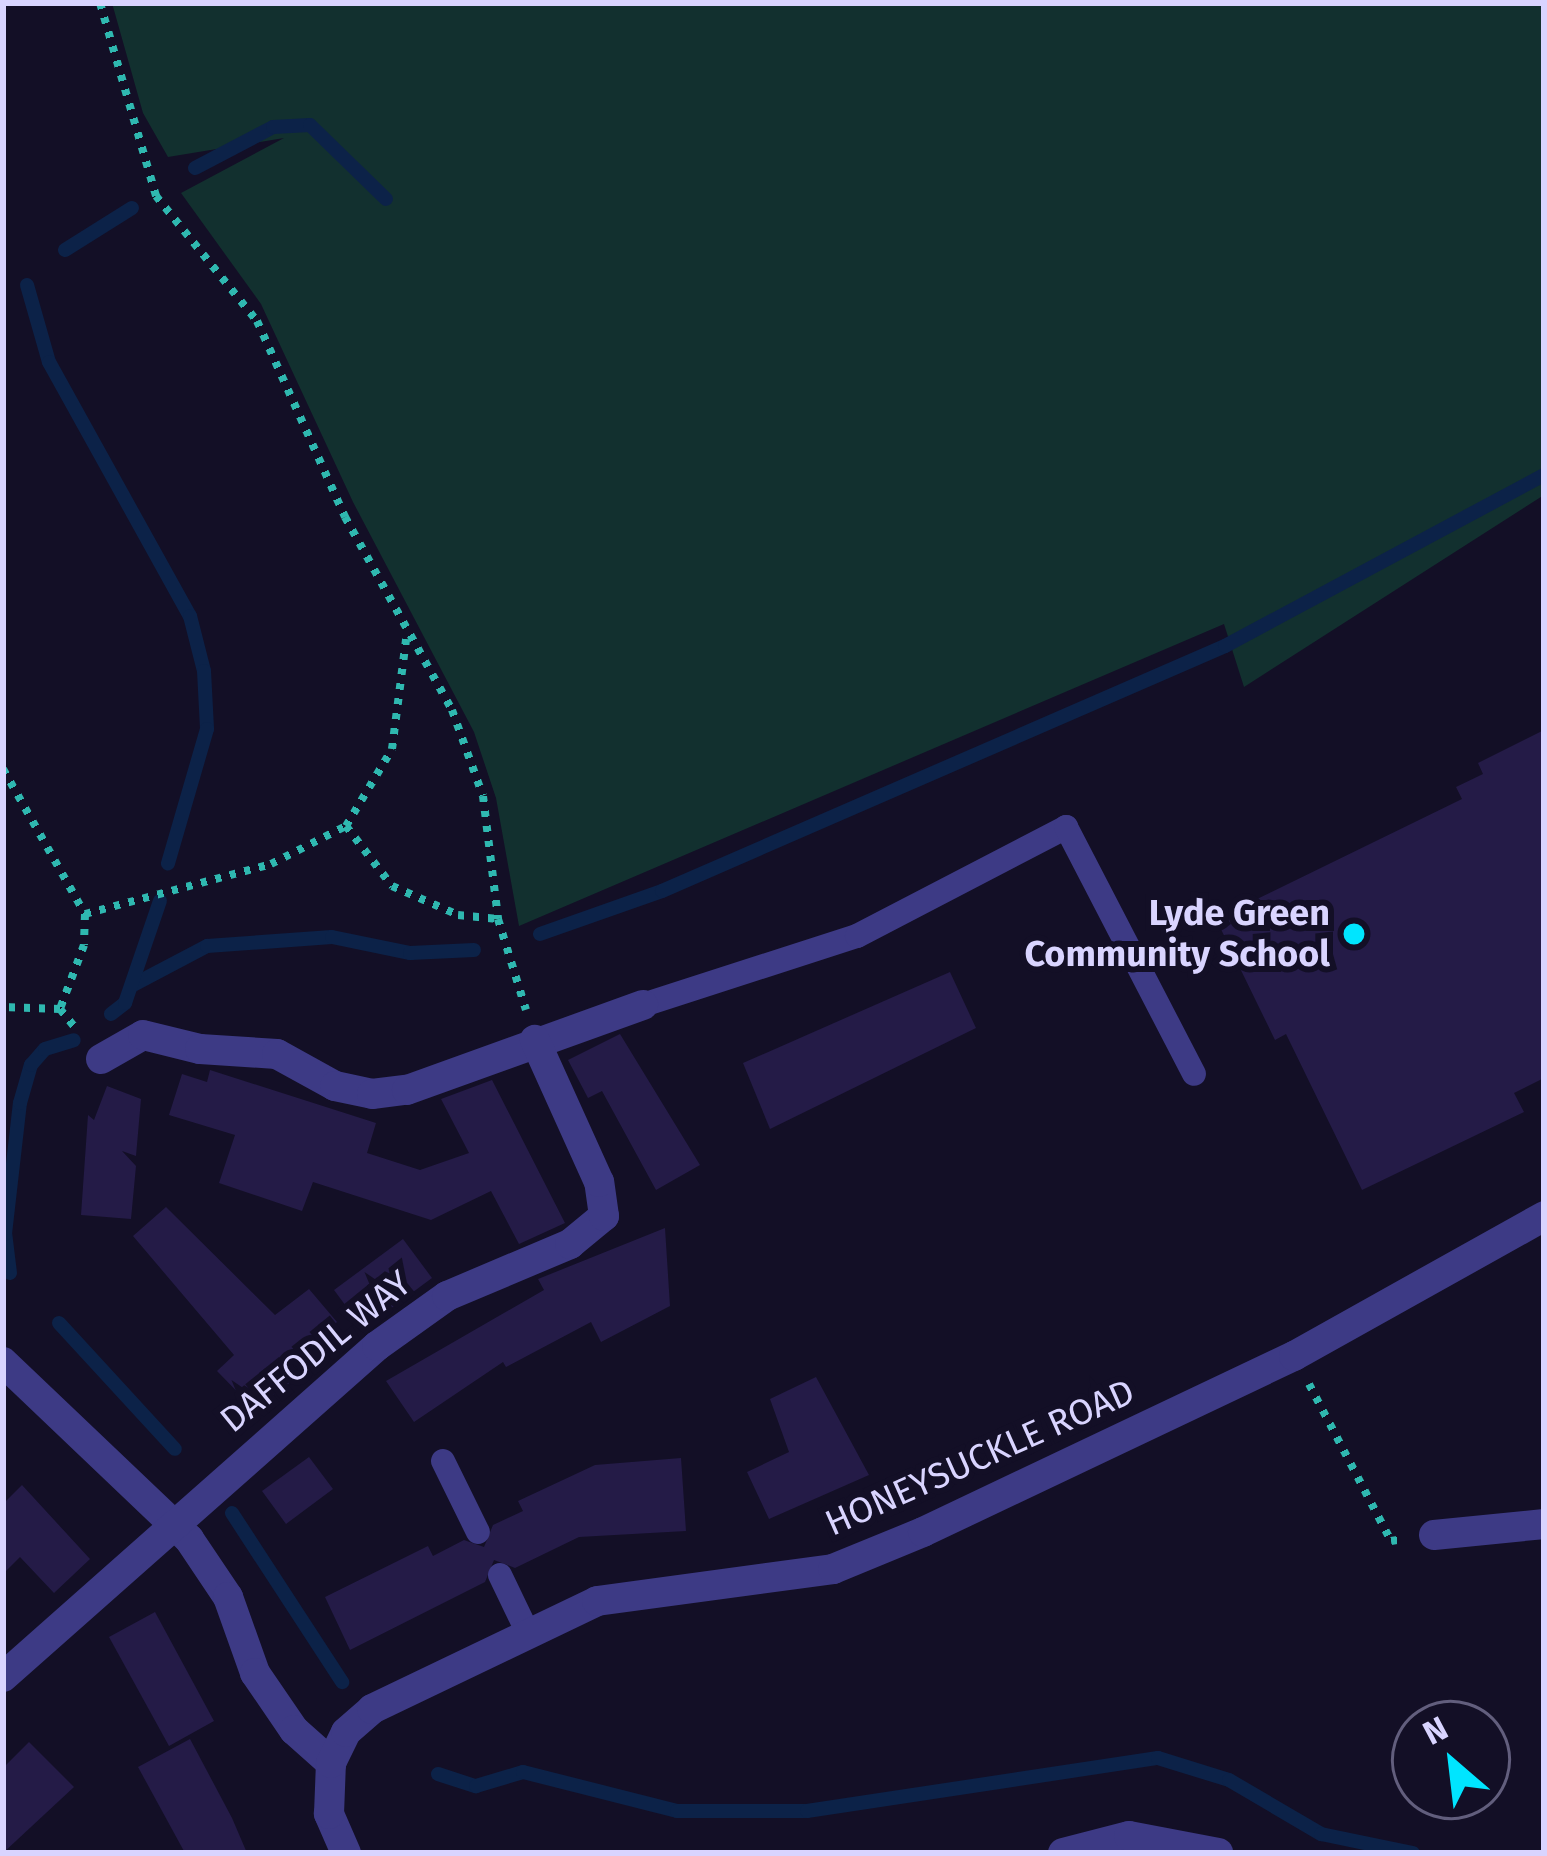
<!DOCTYPE html>
<html>
<head>
<meta charset="utf-8">
<style>
	body { margin:0 }
	#map { position:relative; width:1547px; height:1856px; overflow:hidden; background:#130f26; font-family:"Fira Sans",sans-serif }
	div>[style] { position:absolute }
	.green>* { inset:0; background:#12302f }
	.stream>* { height:14px; margin:-7px; padding:0 7px; transform-origin:7px; border-radius:7px; background:#0c2248 }
	.building>* { inset:0; background:#241b47 }
	.path>* { height:8px; margin-top:-4px; transform-origin:0; background:repeating-linear-gradient(90deg,#2fb8b0 0 6px,transparent 0 15px) }
	.lane>* { height:24px; margin:-12px; padding:0 12px; transform-origin:12px; border-radius:12px; background:#3d3a85 }
	.street>* { height:30px; margin:-15px; padding:0 15px; transform-origin:15px; border-radius:15px; background:#3d3a85 }
	.dots>* { width:33px; height:33px; translate:-50% -50%; box-sizing:border-box; border:6px solid #130f26; border-radius:50% }
	span { translate:-50% -50%; white-space:nowrap; text-align:center; line-height:1.15; -webkit-text-stroke:12px #130f26; paint-order:stroke }
	.poi-label { font-size:36px; color:#d9d4ff; font-weight:700 }
	.right { translate:-100% -50%; text-align:right }
	.street-label { font-size:36px; color:#d9d4ff }
	.frame { position:absolute; inset:0; border:6px solid #d9d4ff; pointer-events:none }
	.north { position:absolute; left:1391px; top:1700px; width:120px; height:120px; box-sizing:border-box; background:#130f26; border:3px solid #625e7d; border-radius:50%; rotate:332deg; font-size:33px; font-weight:700; line-height:48px; text-align:center; color:#d9d4ff }
	.north::after { content:''; display:block; margin:auto; width:42px; height:54px; background:#00e5ff; clip-path:polygon(50% 0,100% 100%,50% 72%,0 100%) }
</style>
</head>
<body>
<div id="map">
	<div class="green">
		<div style="clip-path:polygon(112px 3px,1544px 3px,1544px 495px,1244px 687px,1224px 624px,519px 926px,496px 798px,474px 732px,353px 502px,261px 304px,181px 193px,284px 138px,168px 157px,143px 113px)"></div>
	</div>
	<div class="stream">
		<div style="left:195px;top:168px;width:88px;rotate:-27.7deg"></div>
		<div style="left:273px;top:127px;width:37px;rotate:-3deg"></div>
		<div style="left:310px;top:125px;width:106px;rotate:44.2deg"></div>
		<div style="left:65px;top:250px;width:79px;rotate:-32.1deg"></div>
		<div style="left:27px;top:285px;width:80px;rotate:74.1deg"></div>
		<div style="left:49px;top:362px;width:291px;rotate:61deg"></div>
		<div style="left:190px;top:616px;width:57px;rotate:75.7deg"></div>
		<div style="left:204px;top:671px;width:58px;rotate:87deg"></div>
		<div style="left:207px;top:729px;width:140px;rotate:106.2deg"></div>
		<div style="left:540px;top:934px;width:129px;rotate:-19.4deg"></div>
		<div style="left:662px;top:891px;width:614px;rotate:-23.52deg"></div>
		<div style="left:1225px;top:646px;width:362px;rotate:-28.2deg"></div>
		<div style="left:133px;top:985px;width:84px;rotate:-27.8deg"></div>
		<div style="left:207px;top:946px;width:125px;rotate:-4.1deg"></div>
		<div style="left:332px;top:937px;width:80px;rotate:11.6deg"></div>
		<div style="left:410px;top:953px;width:64px;rotate:-2.7deg"></div>
		<div style="left:111px;top:1014px;width:18px;rotate:-38deg"></div>
		<div style="left:125px;top:1003px;width:108px;rotate:-71.1deg"></div>
		<div style="left:10px;top:1273px;width:39px;rotate:-97deg"></div>
		<div style="left:5px;top:1234px;width:132px;rotate:-83.5deg"></div>
		<div style="left:20px;top:1103px;width:40px;rotate:-74deg"></div>
		<div style="left:31px;top:1065px;width:21px;rotate:-49deg"></div>
		<div style="left:45px;top:1049px;width:30px;rotate:-17deg"></div>
		<div style="left:59px;top:1323px;width:171px;rotate:47.4deg"></div>
		<div style="left:232px;top:1513px;width:202px;rotate:56.9deg"></div>
		<div style="left:438px;top:1774px;width:40px;rotate:18deg"></div>
		<div style="left:476px;top:1786px;width:49px;rotate:-16.6deg"></div>
		<div style="left:523px;top:1772px;width:159px;rotate:14.2deg"></div>
		<div style="left:677px;top:1811px;width:130px"></div>
		<div style="left:807px;top:1811px;width:355px;rotate:-8.6deg"></div>
		<div style="left:1158px;top:1758px;width:74px;rotate:17.2deg"></div>
		<div style="left:1229px;top:1780px;width:107px;rotate:30.4deg"></div>
		<div style="left:1321px;top:1834px;width:94px;rotate:11.7deg"></div>
	</div>
	<div class="building">
		<div style="clip-path:polygon(1544px 730px,1544px 1078px,1514px 1093px,1524px 1112px,1362px 1190px,1286px 1034px,1275px 1040px,1216px 919px,1462px 799px,1456px 787px,1483px 774px,1478px 763px)"></div>
		<div style="clip-path:polygon(950px 972px,976px 1028px,770px 1129px,743px 1063px)"></div>
		<div style="clip-path:polygon(620px 1034px,700px 1165px,656px 1190px,602px 1091px,588px 1098px,568px 1060px)"></div>
		<div style="clip-path:polygon(210px 1070px,376px 1123px,367px 1153px,420px 1170px,469px 1153px,441px 1099px,492px 1080px,565px 1223px,519px 1244px,491px 1191px,431px 1220px,313px 1182px,302px 1211px,219px 1183px,235px 1135px,169px 1115px,182px 1074px,207px 1082px)"></div>
		<div style="clip-path:polygon(107px 1086px,141px 1099px,136px 1156px,122px 1151px,136px 1166px,131px 1219px,81px 1215px,88px 1115px,94px 1120px)"></div>
		<div style="clip-path:polygon(166px 1207px,275px 1315px,309px 1289px,337px 1322px,281px 1368px,292px 1381px,254px 1409px,217px 1371px,234px 1355px,133px 1236px)"></div>
		<div style="clip-path:polygon(665px 1228px,670px 1306px,601px 1342px,591px 1322px,506px 1367px,503px 1362px,414px 1422px,386px 1381px,544px 1290px,538px 1279px)"></div>
		<div style="clip-path:polygon(403px 1239px,432px 1278px,363px 1329px,334px 1290px)"></div>
		<div style="clip-path:polygon(816px 1377px,869px 1475px,769px 1519px,747px 1472px,789px 1452px,770px 1399px)"></div>
		<div style="clip-path:polygon(309px 1457px,333px 1489px,286px 1524px,262px 1491px)"></div>
		<div style="clip-path:polygon(681px 1458px,686px 1531px,579px 1537px,515px 1568px,494px 1560px,485px 1582px,350px 1650px,325px 1597px,428px 1546px,433px 1556px,464px 1540px,484px 1547px,493px 1525px,523px 1511px,518px 1501px,595px 1465px)"></div>
		<div style="clip-path:polygon(22px 1485px,90px 1559px,54px 1593px,20px 1557px,3px 1574px,3px 1504px)"></div>
		<div style="clip-path:polygon(155px 1612px,214px 1721px,169px 1746px,109px 1637px)"></div>
		<div style="clip-path:polygon(190px 1739px,232px 1818px,247px 1853px,185px 1853px,138px 1767px)"></div>
		<div style="clip-path:polygon(29px 1742px,74px 1787px,3px 1853px,3px 1768px)"></div>
	</div>
	<div class="path">
		<div style="left:100px;top:3px;width:201px;rotate:73.8deg"></div>
		<div style="left:156px;top:196px;width:161px;rotate:51.1deg"></div>
		<div style="left:257px;top:321px;width:215px;rotate:65.8deg"></div>
		<div style="left:345px;top:517px;width:221px;rotate:61deg"></div>
		<div style="left:452px;top:710px;width:91px;rotate:70.2deg"></div>
		<div style="left:483px;top:796px;width:124px;rotate:83deg"></div>
		<div style="left:498px;top:919px;width:95px;rotate:72.9deg"></div>
		<div style="left:3px;top:769px;width:167px;rotate:60.5deg"></div>
		<div style="left:85px;top:914px;width:31px;rotate:92deg"></div>
		<div style="left:84px;top:945px;width:68px;rotate:110.6deg"></div>
		<div style="left:60px;top:1009px;width:57px;rotate:-178deg"></div>
		<div style="left:346px;top:826px;width:76px;rotate:52.5deg"></div>
		<div style="left:392px;top:886px;width:72px;rotate:23.7deg"></div>
		<div style="left:458px;top:915px;width:40px;rotate:5.7deg"></div>
		<div style="left:85px;top:914px;width:193px;rotate:-15deg"></div>
		<div style="left:271px;top:864px;width:84px;rotate:-26.9deg"></div>
		<div style="left:346px;top:826px;width:90px;rotate:-59.1deg"></div>
		<div style="left:392px;top:749px;width:111px;rotate:-82.7deg"></div>
		<div style="left:60px;top:1009px;width:28px;rotate:51deg"></div>
		<div style="left:1309px;top:1384px;width:177px;rotate:62.4deg"></div>
		<div style="left:1391px;top:1541px;width:12px;rotate:-9deg"></div>
	</div>
	<div class="lane">
		<div style="left:643px;top:1005px;width:225px;rotate:-17.9deg"></div>
		<div style="left:857px;top:936px;width:236px;rotate:-27.5deg"></div>
		<div style="left:1066px;top:827px;width:278px;rotate:62.6deg"></div>
		<div style="left:443px;top:1461px;width:79px;rotate:63.8deg"></div>
		<div style="left:500px;top:1575px;width:62px;rotate:64.3deg"></div>
	</div>
	<div class="street">
		<div style="left:101px;top:1059px;width:48px;rotate:-29.7deg"></div>
		<div style="left:143px;top:1035px;width:59px;rotate:13.8deg"></div>
		<div style="left:200px;top:1049px;width:77px;rotate:3.7deg"></div>
		<div style="left:277px;top:1054px;width:66px;rotate:28.9deg"></div>
		<div style="left:335px;top:1086px;width:38px;rotate:12deg"></div>
		<div style="left:372px;top:1094px;width:35px;rotate:-7deg"></div>
		<div style="left:407px;top:1090px;width:251px;rotate:-19.8deg"></div>
		<div style="left:3px;top:1362px;width:257px;rotate:43.6deg"></div>
		<div style="left:189px;top:1539px;width:70px;rotate:56.1deg"></div>
		<div style="left:228px;top:1597px;width:81px;rotate:70.4deg"></div>
		<div style="left:255px;top:1673px;width:69px;rotate:55.6deg"></div>
		<div style="left:294px;top:1730px;width:50px;rotate:41.7deg"></div>
		<div style="left:1434px;top:1535px;width:111px;rotate:-5.7deg"></div>
		<div style="left:3px;top:1677px;width:499px;rotate:-41.5deg"></div>
		<div style="left:377px;top:1346px;width:86px;rotate:-35.5deg"></div>
		<div style="left:447px;top:1296px;width:134px;rotate:-22.9deg"></div>
		<div style="left:570px;top:1244px;width:44px;rotate:-39.5deg"></div>
		<div style="left:604px;top:1216px;width:34px;rotate:-98deg"></div>
		<div style="left:599px;top:1182px;width:156px;rotate:-114.3deg"></div>
		<div style="left:346px;top:1853px;width:43px;rotate:-113.6deg"></div>
		<div style="left:329px;top:1814px;width:51px;rotate:-87.8deg"></div>
		<div style="left:331px;top:1763px;width:34px;rotate:-64deg"></div>
		<div style="left:346px;top:1732px;width:35px;rotate:-41deg"></div>
		<div style="left:372px;top:1709px;width:250px;rotate:-25.6deg"></div>
		<div style="left:597px;top:1601px;width:238px;rotate:-7.7deg"></div>
		<div style="left:833px;top:1569px;width:97px;rotate:-22.3deg"></div>
		<div style="left:923px;top:1532px;width:411px;rotate:-25.4deg"></div>
		<div style="left:1294px;top:1356px;width:287px;rotate:-29.2deg"></div>
		<div style="left:1063px;top:1853px;width:68px;rotate:-14.4deg"></div>
		<div style="left:1129px;top:1836px;width:91px;rotate:10.8deg"></div>
	</div>
	<div class="dots">
		<div style="left:1354px;top:934px;background:#00e5ff"></div>
	</div>
	<div class="poi-label">
		<span class="right" style="left:1330px;top:934px">Lyde Green<br>Community School</span>
	</div>
	<div class="street-label">
		<span style="left:316px;top:1352px;rotate:-39deg">DAFFODIL WAY</span>
		<span style="left:980px;top:1458px;rotate:-24deg">HONEYSUCKLE ROAD</span>
	</div>
	<div class="frame"></div>
	<div class="north">N</div>
</div>
</body>
</html>
